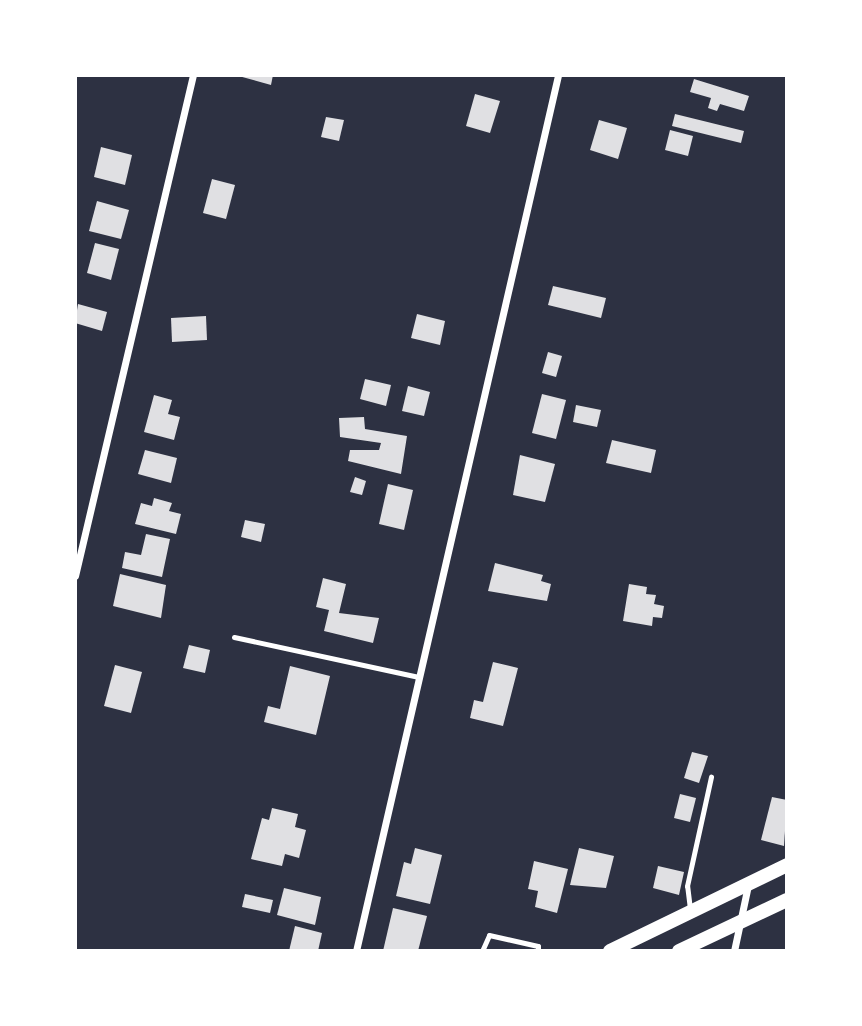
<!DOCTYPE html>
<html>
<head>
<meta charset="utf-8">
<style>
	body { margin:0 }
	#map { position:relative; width:862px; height:1026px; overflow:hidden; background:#2d3142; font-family:"Public Sans",sans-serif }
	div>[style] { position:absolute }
	.building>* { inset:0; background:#e0e0e3 }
	.service>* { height:5px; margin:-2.5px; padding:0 2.5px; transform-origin:2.5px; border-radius:2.5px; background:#fff }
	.minor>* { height:7px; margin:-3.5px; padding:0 3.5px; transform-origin:3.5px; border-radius:3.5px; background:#fff }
	.secondary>* { height:14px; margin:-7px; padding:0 7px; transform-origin:7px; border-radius:7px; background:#fff }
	span { translate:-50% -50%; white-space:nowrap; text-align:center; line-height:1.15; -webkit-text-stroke:7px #fff; paint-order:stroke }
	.frame { position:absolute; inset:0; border:77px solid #fff; pointer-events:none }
</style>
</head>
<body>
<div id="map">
	<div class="building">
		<div style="clip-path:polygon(235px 75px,273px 75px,271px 85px)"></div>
		<div style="clip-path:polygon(694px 79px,749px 96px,744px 111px,720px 104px,717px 111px,708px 108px,711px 98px,690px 92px)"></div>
		<div style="clip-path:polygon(475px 94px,500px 101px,490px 133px,466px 126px)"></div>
		<div style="clip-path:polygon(675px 114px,744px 131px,741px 143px,672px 126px)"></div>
		<div style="clip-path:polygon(326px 117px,344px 120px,339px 141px,321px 137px)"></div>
		<div style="clip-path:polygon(599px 120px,627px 128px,618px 159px,590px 150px)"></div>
		<div style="clip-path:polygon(670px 130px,693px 136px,688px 156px,665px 150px)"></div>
		<div style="clip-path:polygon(101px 147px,132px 155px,125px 185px,94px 177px)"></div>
		<div style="clip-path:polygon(212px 179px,235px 185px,226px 219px,203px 213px)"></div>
		<div style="clip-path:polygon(97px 201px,129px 210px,121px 239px,89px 231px)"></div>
		<div style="clip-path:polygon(95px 243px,119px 249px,111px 280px,87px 273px)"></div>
		<div style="clip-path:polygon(553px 286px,606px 298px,601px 318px,548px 305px)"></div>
		<div style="clip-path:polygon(78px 304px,107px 312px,102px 331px,75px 323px)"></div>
		<div style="clip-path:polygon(417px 314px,445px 321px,440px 345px,411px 338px)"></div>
		<div style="clip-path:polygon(206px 316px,207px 340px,172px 342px,171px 318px)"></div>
		<div style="clip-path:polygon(548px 352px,562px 356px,556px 377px,542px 373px)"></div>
		<div style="clip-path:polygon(365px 379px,391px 385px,386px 406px,360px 399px)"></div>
		<div style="clip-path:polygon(408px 386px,430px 392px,424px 416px,402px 411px)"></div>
		<div style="clip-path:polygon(542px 394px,566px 400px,556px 439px,532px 433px)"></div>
		<div style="clip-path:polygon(154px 395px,172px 400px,168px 414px,180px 417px,174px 440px,144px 432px)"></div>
		<div style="clip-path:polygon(576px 405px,601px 410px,597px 427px,573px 422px)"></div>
		<div style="clip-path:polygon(364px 417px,365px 429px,407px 436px,401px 474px,348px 461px,350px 450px,379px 450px,381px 443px,340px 437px,339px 418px)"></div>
		<div style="clip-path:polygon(612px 440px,656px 450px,651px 473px,606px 463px)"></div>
		<div style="clip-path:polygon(145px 450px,177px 458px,171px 483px,138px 474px)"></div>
		<div style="clip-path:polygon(520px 455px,555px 464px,545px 502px,513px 495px)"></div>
		<div style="clip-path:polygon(355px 477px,366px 481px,362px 495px,350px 492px)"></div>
		<div style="clip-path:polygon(388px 484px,413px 490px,404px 530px,379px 524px)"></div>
		<div style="clip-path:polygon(154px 498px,172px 503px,169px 511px,181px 514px,176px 534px,135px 524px,141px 503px,152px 506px)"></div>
		<div style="clip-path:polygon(245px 520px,265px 524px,261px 542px,241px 537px)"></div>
		<div style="clip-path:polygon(146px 534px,170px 539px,162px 577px,122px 568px,125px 552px,141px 555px)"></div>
		<div style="clip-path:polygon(495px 563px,543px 575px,541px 581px,551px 584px,547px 601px,488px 591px)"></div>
		<div style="clip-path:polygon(120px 574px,166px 585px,161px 618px,113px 606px)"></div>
		<div style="clip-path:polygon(323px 578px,346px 584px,339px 613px,379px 618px,373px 643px,324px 631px,329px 610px,316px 607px)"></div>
		<div style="clip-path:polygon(629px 584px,647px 587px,646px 594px,656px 595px,654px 604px,664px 606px,662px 618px,653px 617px,652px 626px,623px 621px)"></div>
		<div style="clip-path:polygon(189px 645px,210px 650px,205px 673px,183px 668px)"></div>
		<div style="clip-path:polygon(493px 662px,518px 668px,503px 726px,470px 718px,474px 700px,483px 702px)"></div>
		<div style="clip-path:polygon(115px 665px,142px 672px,131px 713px,104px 706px)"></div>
		<div style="clip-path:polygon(290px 666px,330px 676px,316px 735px,264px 722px,268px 706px,280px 709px)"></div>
		<div style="clip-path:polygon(692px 752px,708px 756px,699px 783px,684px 778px)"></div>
		<div style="clip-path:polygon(680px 794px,696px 798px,690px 822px,674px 818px)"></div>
		<div style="clip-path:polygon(772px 797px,787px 800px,784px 846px,761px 840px)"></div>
		<div style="clip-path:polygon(272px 808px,298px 814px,295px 827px,306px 830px,299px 858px,285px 854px,282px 866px,251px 859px,262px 818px,269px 820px)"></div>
		<div style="clip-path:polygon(415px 848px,442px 855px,430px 904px,396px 896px,404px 862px,411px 864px)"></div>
		<div style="clip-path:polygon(579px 848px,614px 856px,606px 888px,570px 885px)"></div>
		<div style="clip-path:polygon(534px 861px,568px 869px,557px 913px,535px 907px,538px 891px,528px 889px)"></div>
		<div style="clip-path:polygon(658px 866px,684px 872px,679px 895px,653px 888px)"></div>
		<div style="clip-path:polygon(284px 888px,321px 897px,315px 925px,277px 915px)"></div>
		<div style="clip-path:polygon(245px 894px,273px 900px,270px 913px,242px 907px)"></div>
		<div style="clip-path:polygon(393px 908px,427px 916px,418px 951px,383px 951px)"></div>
		<div style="clip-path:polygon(295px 926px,322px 933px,318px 951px,289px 951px)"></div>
	</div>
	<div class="service">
		<div style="left:234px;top:637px;width:189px;rotate:12.2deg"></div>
		<div style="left:690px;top:909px;width:23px;rotate:-97deg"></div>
		<div style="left:687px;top:886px;width:112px;rotate:-77.6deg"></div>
		<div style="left:482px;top:951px;width:17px;rotate:-66deg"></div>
		<div style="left:489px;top:935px;width:50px;rotate:12.7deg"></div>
		<div style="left:538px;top:946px;width:5px;rotate:90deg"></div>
	</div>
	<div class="minor">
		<div style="left:75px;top:576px;width:515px;rotate:-76.75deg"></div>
		<div style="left:356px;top:951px;width:899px;rotate:-77.01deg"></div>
		<div style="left:734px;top:951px;width:67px;rotate:-78deg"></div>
	</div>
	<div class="secondary">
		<div style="left:610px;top:951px;width:197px;rotate:-25.9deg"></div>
		<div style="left:679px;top:951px;width:119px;rotate:-25.3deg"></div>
	</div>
	<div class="frame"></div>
</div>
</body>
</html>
